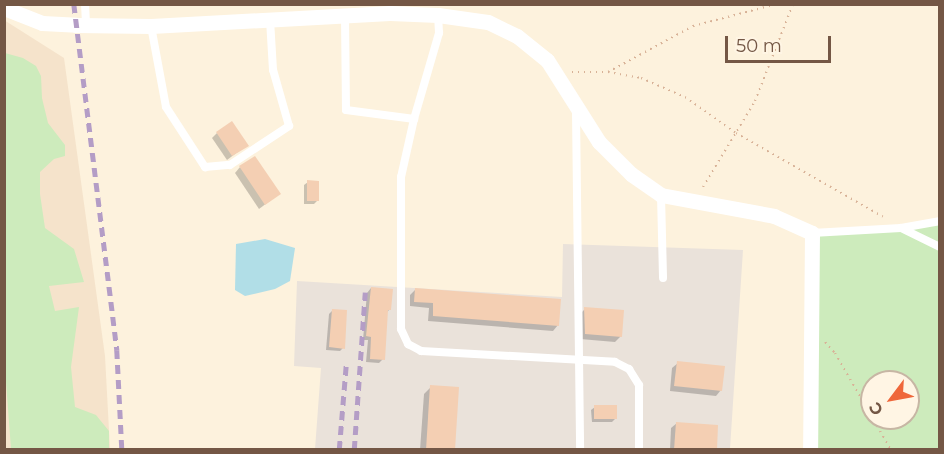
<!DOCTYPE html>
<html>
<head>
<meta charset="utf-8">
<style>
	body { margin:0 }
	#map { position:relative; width:944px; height:454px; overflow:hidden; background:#fdf2dd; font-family:Montserrat,sans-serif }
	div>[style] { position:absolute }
	.residential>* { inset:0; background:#f5e3cb }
	.industrial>* { inset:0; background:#eae2da }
	.green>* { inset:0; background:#cdebbc }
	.water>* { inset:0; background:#b1dee7 }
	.shadow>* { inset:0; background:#0003 }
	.building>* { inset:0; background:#f4cfb3 }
	.path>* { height:2px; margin-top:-1px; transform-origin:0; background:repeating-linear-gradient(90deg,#d8b297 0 1.5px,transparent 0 6px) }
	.lane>* { height:8px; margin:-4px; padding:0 4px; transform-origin:4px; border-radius:4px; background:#fff }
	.street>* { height:15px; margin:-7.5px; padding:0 7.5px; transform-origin:7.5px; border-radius:7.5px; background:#fff }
	.rail>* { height:4.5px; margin-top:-2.25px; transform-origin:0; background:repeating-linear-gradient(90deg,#b49dc6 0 9px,transparent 0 15px) }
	span { translate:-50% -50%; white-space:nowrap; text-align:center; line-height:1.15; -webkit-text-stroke:5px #fff5e4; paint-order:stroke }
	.frame { position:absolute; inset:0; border:6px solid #745745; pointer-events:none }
	.north { position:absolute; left:860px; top:370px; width:60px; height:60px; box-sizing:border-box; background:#fff5e4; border:2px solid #c7b6a4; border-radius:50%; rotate:238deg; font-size:16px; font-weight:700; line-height:24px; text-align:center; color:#745745 }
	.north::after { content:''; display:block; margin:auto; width:21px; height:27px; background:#ef673a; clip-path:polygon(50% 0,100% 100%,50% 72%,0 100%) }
	.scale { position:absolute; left:725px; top:36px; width:106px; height:27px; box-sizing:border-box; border:3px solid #745745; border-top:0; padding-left:8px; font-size:18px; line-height:21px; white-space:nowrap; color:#745745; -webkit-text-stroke:4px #fff5e4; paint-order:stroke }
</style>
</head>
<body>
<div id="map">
	<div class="residential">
		<div style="clip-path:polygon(4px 20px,64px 58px,105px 356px,110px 449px,5px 449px)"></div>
	</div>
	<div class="industrial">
		<div style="clip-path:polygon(563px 244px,743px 250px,730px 449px,315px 449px,321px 368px,294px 366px,297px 281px,562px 297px)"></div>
	</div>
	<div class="green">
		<div style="clip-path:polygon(5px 53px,23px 58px,36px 66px,41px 76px,42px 98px,48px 123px,65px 145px,65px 156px,54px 159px,40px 172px,40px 194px,45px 228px,74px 249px,84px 282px,49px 286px,55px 311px,79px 307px,71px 367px,75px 407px,96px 415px,109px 431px,109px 449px,11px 449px,4px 355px)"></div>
		<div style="clip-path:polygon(evenodd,939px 221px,939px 449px,810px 450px,812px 233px,939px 221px,872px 382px,908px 382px,908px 418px,872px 418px,872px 382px)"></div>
	</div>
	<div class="water">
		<div style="clip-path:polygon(265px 239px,295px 248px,290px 281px,275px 289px,245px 296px,235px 290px,236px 244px)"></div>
	</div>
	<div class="shadow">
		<div style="clip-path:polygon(217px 133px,247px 145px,227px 160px,212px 138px)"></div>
		<div style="clip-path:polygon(240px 167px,279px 194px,259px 209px,235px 173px)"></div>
		<div style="clip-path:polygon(308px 182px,317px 201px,314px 204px,304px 204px,304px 185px)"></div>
		<div style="clip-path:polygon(371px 288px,390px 309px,387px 312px,383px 359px,379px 363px,366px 362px,368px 340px,363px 340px,367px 293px)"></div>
		<div style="clip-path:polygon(416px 289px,558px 325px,553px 331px,428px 321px,429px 308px,410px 306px,410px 295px)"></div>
		<div style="clip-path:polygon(585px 309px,621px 336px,615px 342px,580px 339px,580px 314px)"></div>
		<div style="clip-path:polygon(332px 311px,343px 348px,340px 351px,326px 350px,329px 314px)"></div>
		<div style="clip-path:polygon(678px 363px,721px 390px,716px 396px,670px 391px,672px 368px)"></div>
		<div style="clip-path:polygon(431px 387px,454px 450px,420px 450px,424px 394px)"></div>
		<div style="clip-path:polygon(595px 407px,616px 418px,612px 422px,592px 422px,591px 410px)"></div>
		<div style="clip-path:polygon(677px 423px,715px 450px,670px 450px,671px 428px)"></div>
	</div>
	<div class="building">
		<div style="clip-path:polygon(232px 121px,249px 146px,232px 156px,216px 132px)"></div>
		<div style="clip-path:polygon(255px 156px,281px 194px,265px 205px,239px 166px)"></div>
		<div style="clip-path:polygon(307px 180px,319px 181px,319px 201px,307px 201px)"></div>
		<div style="clip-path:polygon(371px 287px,393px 289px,391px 310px,388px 310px,385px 360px,370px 359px,371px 337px,366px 336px)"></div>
		<div style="clip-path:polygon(415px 288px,561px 299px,559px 326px,433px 316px,433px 303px,414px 302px)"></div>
		<div style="clip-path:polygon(584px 307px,624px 310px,622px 337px,585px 334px)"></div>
		<div style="clip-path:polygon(332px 309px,347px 310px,345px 349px,329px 347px)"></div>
		<div style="clip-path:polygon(677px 361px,725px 366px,722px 391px,674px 386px)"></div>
		<div style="clip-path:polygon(430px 385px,459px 387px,455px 450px,426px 450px)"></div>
		<div style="clip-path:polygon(594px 405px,617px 405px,617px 419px,594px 419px)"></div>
		<div style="clip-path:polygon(676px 422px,718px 425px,717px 450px,674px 450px)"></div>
	</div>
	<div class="path">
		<div style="left:572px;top:72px;width:36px"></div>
		<div style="left:608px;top:72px;width:97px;rotate:-28.4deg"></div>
		<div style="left:693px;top:26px;width:87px;rotate:-14.7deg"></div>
		<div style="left:608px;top:72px;width:34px;rotate:10deg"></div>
		<div style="left:641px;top:78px;width:48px;rotate:23.4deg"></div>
		<div style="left:685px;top:97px;width:62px;rotate:35.2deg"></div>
		<div style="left:736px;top:133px;width:169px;rotate:29.7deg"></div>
		<div style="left:703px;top:187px;width:100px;rotate:-58.8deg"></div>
		<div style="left:755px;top:101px;width:104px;rotate:-68.6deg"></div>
		<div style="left:825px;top:342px;width:15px;rotate:48deg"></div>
		<div style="left:835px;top:353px;width:112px;rotate:60deg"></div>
	</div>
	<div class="lane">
		<div style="left:85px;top:4px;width:21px;rotate:87deg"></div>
		<div style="left:345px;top:16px;width:94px;rotate:89.4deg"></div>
		<div style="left:346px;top:110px;width:69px;rotate:7.5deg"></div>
		<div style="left:414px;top:119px;width:90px;rotate:-73.8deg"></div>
		<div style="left:439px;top:33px;width:18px;rotate:-93deg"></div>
		<div style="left:151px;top:26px;width:82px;rotate:79.5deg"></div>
		<div style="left:166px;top:107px;width:72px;rotate:57deg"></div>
		<div style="left:205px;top:167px;width:25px;rotate:-5deg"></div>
		<div style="left:230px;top:165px;width:71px;rotate:-33.5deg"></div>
		<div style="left:289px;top:126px;width:58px;rotate:-105.9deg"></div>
		<div style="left:273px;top:70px;width:51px;rotate:-93.4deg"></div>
		<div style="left:576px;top:112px;width:338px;rotate:89.3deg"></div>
		<div style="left:414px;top:119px;width:59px;rotate:102.6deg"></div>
		<div style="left:401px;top:177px;width:152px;rotate:90deg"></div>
		<div style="left:401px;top:329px;width:17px;rotate:65deg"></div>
		<div style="left:408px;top:344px;width:15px;rotate:28deg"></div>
		<div style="left:421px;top:351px;width:194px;rotate:3.2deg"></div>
		<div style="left:615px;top:362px;width:16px;rotate:27deg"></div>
		<div style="left:629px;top:369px;width:19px;rotate:58deg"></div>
		<div style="left:639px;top:385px;width:65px;rotate:90deg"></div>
		<div style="left:661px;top:195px;width:83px;rotate:88.6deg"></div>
		<div style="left:901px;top:228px;width:43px;rotate:26deg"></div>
		<div style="left:812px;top:233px;width:89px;rotate:-3.2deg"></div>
		<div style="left:901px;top:228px;width:40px;rotate:-10deg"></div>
	</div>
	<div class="street">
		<div style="left:4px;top:8px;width:41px;rotate:21.5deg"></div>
		<div style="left:42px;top:23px;width:34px;rotate:3deg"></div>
		<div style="left:76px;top:25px;width:75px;rotate:0.8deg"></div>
		<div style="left:151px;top:26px;width:239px;rotate:-3.1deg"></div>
		<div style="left:390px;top:13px;width:48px;rotate:2.4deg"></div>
		<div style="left:438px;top:15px;width:50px;rotate:8deg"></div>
		<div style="left:488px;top:22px;width:32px;rotate:26deg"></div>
		<div style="left:517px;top:36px;width:38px;rotate:39deg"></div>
		<div style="left:547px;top:60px;width:97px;rotate:57.6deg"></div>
		<div style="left:599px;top:142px;width:45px;rotate:45deg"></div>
		<div style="left:631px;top:174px;width:37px;rotate:35deg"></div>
		<div style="left:661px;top:195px;width:115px;rotate:10.5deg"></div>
		<div style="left:774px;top:216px;width:42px;rotate:24.1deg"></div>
		<div style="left:812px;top:233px;width:217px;rotate:90.5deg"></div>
	</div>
	<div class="rail">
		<div style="left:74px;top:4px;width:349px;rotate:82.9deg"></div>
		<div style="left:117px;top:350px;width:100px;rotate:87.1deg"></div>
		<div style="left:339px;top:450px;width:86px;rotate:-85.3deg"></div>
		<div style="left:354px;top:450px;width:158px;rotate:-86deg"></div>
	</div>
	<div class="frame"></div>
	<div class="north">С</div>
	<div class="scale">50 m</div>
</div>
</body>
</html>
